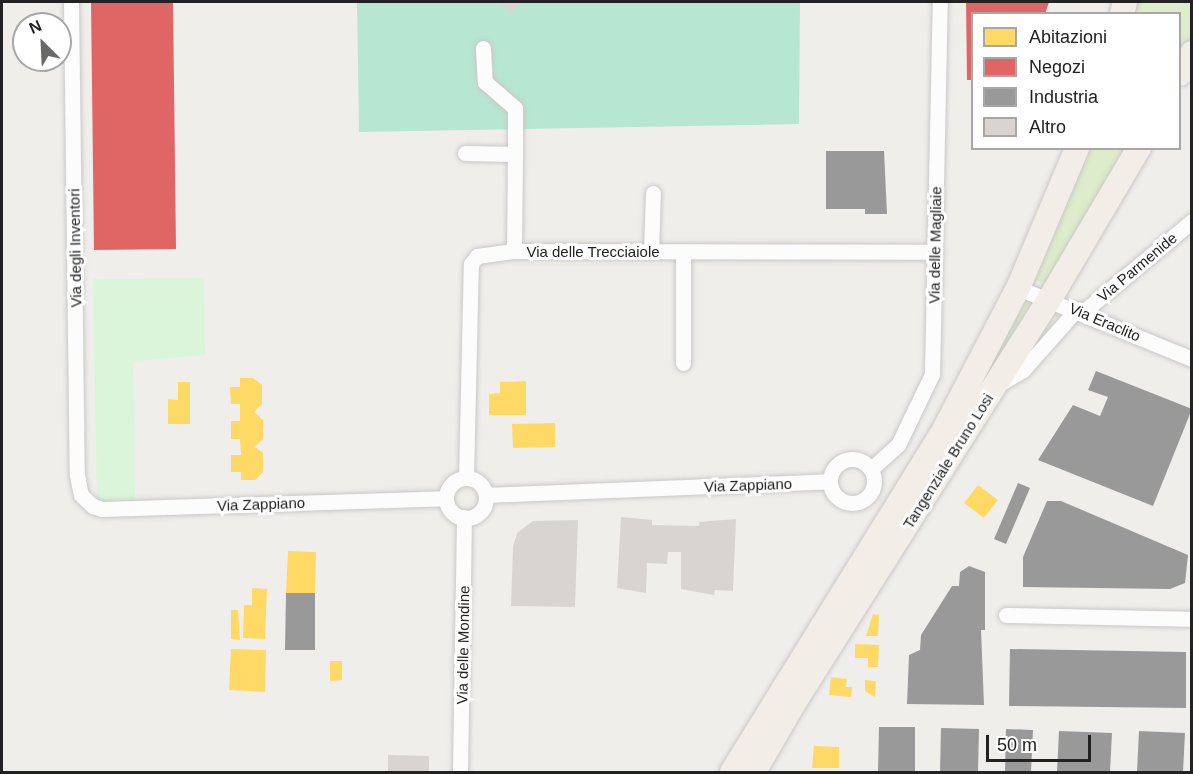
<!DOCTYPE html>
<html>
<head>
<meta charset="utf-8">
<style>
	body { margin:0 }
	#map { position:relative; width:1193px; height:774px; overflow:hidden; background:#f0eeeb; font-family:Arial,sans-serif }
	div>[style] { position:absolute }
	.grass>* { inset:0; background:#ddeccb }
	.park>* { inset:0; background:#daf5da }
	.pitch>* { inset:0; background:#b7e6d2 }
	.homes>* { inset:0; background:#ffd966 }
	.shops>* { inset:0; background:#e06666 }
	.industry>* { inset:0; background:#999 }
	.building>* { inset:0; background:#d7d4d2 }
	.roads { filter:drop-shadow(0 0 2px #c9c8c7) drop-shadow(0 0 2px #c9c8c7) }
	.minor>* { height:15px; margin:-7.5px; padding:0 7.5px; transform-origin:7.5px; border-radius:7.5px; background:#fdfcfc }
	.minor>.ring { margin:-7.5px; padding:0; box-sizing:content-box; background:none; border:15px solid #fdfcfc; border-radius:50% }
	.primary>* { height:24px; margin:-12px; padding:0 12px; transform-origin:12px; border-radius:12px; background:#f3ede7 }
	span { translate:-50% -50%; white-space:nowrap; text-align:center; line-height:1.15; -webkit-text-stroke:6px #fff; paint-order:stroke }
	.street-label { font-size:15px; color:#222 }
	.frame { position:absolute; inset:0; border:3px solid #222; pointer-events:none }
	.legend { position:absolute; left:971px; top:12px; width:210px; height:138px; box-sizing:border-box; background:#fff; border:2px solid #a7a7a7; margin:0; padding:8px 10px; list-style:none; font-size:18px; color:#222 }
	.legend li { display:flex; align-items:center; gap:12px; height:30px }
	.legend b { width:30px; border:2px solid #a7a7a7 }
	.north { position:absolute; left:12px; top:12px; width:60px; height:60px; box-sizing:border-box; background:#fff; border:2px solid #a7a7a7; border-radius:50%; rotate:336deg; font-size:16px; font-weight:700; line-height:24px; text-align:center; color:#222 }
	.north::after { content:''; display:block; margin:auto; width:21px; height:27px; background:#6a6968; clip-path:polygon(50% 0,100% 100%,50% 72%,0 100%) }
	.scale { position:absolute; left:986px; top:735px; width:105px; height:27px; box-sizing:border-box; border:3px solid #222; border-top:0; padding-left:8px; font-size:18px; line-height:21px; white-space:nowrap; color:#222; -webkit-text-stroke:4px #fff; paint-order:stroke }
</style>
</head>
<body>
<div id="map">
	<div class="grass">
		<div style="clip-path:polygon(1137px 2px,1191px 2px,1191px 38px,1180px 60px,1180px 14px,1135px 14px)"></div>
		<div style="clip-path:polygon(1087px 149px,1131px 149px,1048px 285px,1032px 278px)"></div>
		<div style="clip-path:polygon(1022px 299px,1036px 304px,966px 411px)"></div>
	</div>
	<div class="park">
		<div style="clip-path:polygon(204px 278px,205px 355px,133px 361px,135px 502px,97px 502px,93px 279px)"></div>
	</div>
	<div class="pitch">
		<div style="clip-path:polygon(357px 2px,800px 2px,799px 124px,359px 132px)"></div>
	</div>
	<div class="homes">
		<div style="clip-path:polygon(240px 378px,253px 378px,262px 385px,262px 404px,254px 412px,263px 420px,263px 439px,255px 447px,263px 453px,263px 472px,255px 480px,241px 480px,241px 472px,231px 472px,231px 455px,241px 455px,240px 439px,231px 439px,231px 421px,240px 421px,240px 404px,231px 404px,230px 387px,240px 387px)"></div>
		<div style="clip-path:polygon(526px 381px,526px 415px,489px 415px,489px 394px,500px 393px,500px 382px)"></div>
		<div style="clip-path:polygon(178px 382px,190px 382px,190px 424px,168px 424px,168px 399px,178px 400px)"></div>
		<div style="clip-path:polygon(555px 423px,555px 447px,513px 448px,512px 424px)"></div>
		<div style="clip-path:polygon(978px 485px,998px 500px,984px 518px,964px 503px)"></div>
		<div style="clip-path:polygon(288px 551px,316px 552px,315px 593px,286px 593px)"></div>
		<div style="clip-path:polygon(252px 588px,267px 589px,265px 639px,243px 638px,244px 605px,252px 605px)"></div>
		<div style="clip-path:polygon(231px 610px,238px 610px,240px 640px,231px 639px)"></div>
		<div style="clip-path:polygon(873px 614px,879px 615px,878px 636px,866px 636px)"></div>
		<div style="clip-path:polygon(855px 644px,879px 645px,878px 667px,868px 667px,868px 658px,855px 658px)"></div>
		<div style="clip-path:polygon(231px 649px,266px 650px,265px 692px,229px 690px)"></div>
		<div style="clip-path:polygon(330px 661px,342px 661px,342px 680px,330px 681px)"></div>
		<div style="clip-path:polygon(831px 677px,847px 679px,846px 687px,852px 687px,851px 697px,829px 695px)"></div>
		<div style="clip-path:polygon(865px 680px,876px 681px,875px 697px,865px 691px)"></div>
		<div style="clip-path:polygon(814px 746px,839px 747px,839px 768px,812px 768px)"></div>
	</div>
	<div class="shops">
		<div style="clip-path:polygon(91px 2px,173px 2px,176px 249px,94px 250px)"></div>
		<div style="clip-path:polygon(966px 2px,1049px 2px,1045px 14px,972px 14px,972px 80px,967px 80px)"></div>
	</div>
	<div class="industry">
		<div style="clip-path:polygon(826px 151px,884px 151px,887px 214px,865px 214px,865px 209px,826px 209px)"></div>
		<div style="clip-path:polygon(1096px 371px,1192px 409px,1153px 506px,1038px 460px,1073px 405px,1100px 416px,1108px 397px,1088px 390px)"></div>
		<div style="clip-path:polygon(1018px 483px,1030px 488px,1006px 544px,994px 539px)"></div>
		<div style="clip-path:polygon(1047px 501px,1061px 501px,1188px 555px,1185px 583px,1170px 589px,1023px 587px,1023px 557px)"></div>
		<div style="clip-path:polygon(969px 566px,985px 572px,985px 630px,981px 630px,984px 705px,907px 704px,909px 655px,920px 650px,921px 635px,952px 586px,959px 586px,960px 572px)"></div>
		<div style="clip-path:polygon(286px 593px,315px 593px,315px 650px,285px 650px)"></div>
		<div style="clip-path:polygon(1010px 649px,1186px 652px,1186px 708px,1009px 706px)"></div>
		<div style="clip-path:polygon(879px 727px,915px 727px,915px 772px,878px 772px)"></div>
		<div style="clip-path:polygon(941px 728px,979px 729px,978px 772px,940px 772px)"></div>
		<div style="clip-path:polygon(1006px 729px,1033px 730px,1031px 772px,1005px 772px)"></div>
		<div style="clip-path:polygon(1059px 731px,1112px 733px,1110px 772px,1057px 772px)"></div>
		<div style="clip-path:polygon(1139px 731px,1185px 733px,1183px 772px,1137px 772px)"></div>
	</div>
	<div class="building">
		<div style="clip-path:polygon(503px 2px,523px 2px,510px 14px,500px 4px)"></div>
		<div style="clip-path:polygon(621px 517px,652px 520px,652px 525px,699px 526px,699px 522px,736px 519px,733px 591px,715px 590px,714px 595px,681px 589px,681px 552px,668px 552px,667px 564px,647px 563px,646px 593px,617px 588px)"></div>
		<div style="clip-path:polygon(578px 520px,575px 607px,511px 606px,513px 547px,517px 533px,533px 521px)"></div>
		<div style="clip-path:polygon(388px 755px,429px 756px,429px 772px,388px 772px)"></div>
	</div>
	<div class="roads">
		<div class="minor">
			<div style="left:71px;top:2px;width:473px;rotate:89.3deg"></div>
			<div style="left:77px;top:475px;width:20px;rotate:79deg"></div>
			<div style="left:81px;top:495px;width:16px;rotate:43deg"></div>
			<div style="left:93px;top:506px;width:9px;rotate:18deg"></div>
			<div style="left:102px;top:509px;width:344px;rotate:-1.8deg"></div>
			<div style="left:483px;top:48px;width:34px;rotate:87deg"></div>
			<div style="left:485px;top:82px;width:40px;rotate:41deg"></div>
			<div style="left:515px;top:108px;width:46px;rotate:90deg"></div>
			<div style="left:465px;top:153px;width:50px;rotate:1.1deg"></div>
			<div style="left:515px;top:154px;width:97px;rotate:90.6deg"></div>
			<div style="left:651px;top:252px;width:59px;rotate:-88.1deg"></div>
			<div style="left:1018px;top:288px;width:188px;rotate:22.2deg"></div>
			<div style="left:1083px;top:312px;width:142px;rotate:-39.9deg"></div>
			<div style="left:683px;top:363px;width:111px;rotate:-90deg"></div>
			<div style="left:999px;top:384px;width:28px;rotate:-30deg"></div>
			<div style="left:1023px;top:370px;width:81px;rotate:-48.5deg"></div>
			<div class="ring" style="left:830px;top:459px;width:29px;height:29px"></div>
			<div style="left:871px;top:469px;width:36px;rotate:-42deg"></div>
			<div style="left:898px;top:445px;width:79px;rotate:-64.4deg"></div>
			<div style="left:932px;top:374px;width:372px;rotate:-88.8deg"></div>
			<div style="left:466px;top:478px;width:214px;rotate:-88.7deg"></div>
			<div style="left:471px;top:264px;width:10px;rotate:-53deg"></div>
			<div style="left:477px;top:256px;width:37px;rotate:-8deg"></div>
			<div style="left:514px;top:251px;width:421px;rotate:0.1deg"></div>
			<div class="ring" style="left:446px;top:478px;width:25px;height:25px"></div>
			<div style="left:486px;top:495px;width:344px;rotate:-2.3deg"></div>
			<div style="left:1006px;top:615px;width:186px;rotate:1.2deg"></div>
			<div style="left:460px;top:772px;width:255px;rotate:-89.1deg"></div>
		</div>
		<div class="primary">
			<div style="left:1122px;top:14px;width:12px;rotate:-76deg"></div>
			<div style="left:1180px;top:74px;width:24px;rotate:-60deg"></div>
			<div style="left:732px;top:772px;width:405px;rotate:-58.2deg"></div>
			<div style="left:945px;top:428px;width:158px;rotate:-62.5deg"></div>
			<div style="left:1018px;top:288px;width:152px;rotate:-67.1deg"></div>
			<div style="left:754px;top:772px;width:80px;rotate:-59.9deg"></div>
			<div style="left:794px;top:703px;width:477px;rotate:-57.7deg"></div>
			<div style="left:1049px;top:300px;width:177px;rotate:-59.4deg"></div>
		</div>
	</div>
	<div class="street-label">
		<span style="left:935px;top:245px;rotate:-89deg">Via delle Magliaie</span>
		<span style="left:75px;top:248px;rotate:-91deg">Via degli Inventori</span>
		<span style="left:593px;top:252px">Via delle Trecciaiole</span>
		<span style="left:1137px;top:267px;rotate:-40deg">Via Parmenide</span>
		<span style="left:1105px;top:322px;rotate:23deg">Via Eraclito</span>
		<span style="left:948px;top:461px;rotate:-58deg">Tangenziale Bruno Losi</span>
		<span style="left:748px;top:485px;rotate:-2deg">Via Zappiano</span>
		<span style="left:261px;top:504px;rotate:-2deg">Via Zappiano</span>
		<span style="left:463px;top:645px;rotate:-89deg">Via delle Mondine</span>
	</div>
	<div class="frame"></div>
	<ul class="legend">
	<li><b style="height:16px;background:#ffd966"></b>Abitazioni</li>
	<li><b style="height:16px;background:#e06666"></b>Negozi</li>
	<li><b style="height:16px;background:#999"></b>Industria</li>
	<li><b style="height:16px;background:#d7d4d2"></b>Altro</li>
	</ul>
	<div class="north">N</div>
	<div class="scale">50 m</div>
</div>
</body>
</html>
